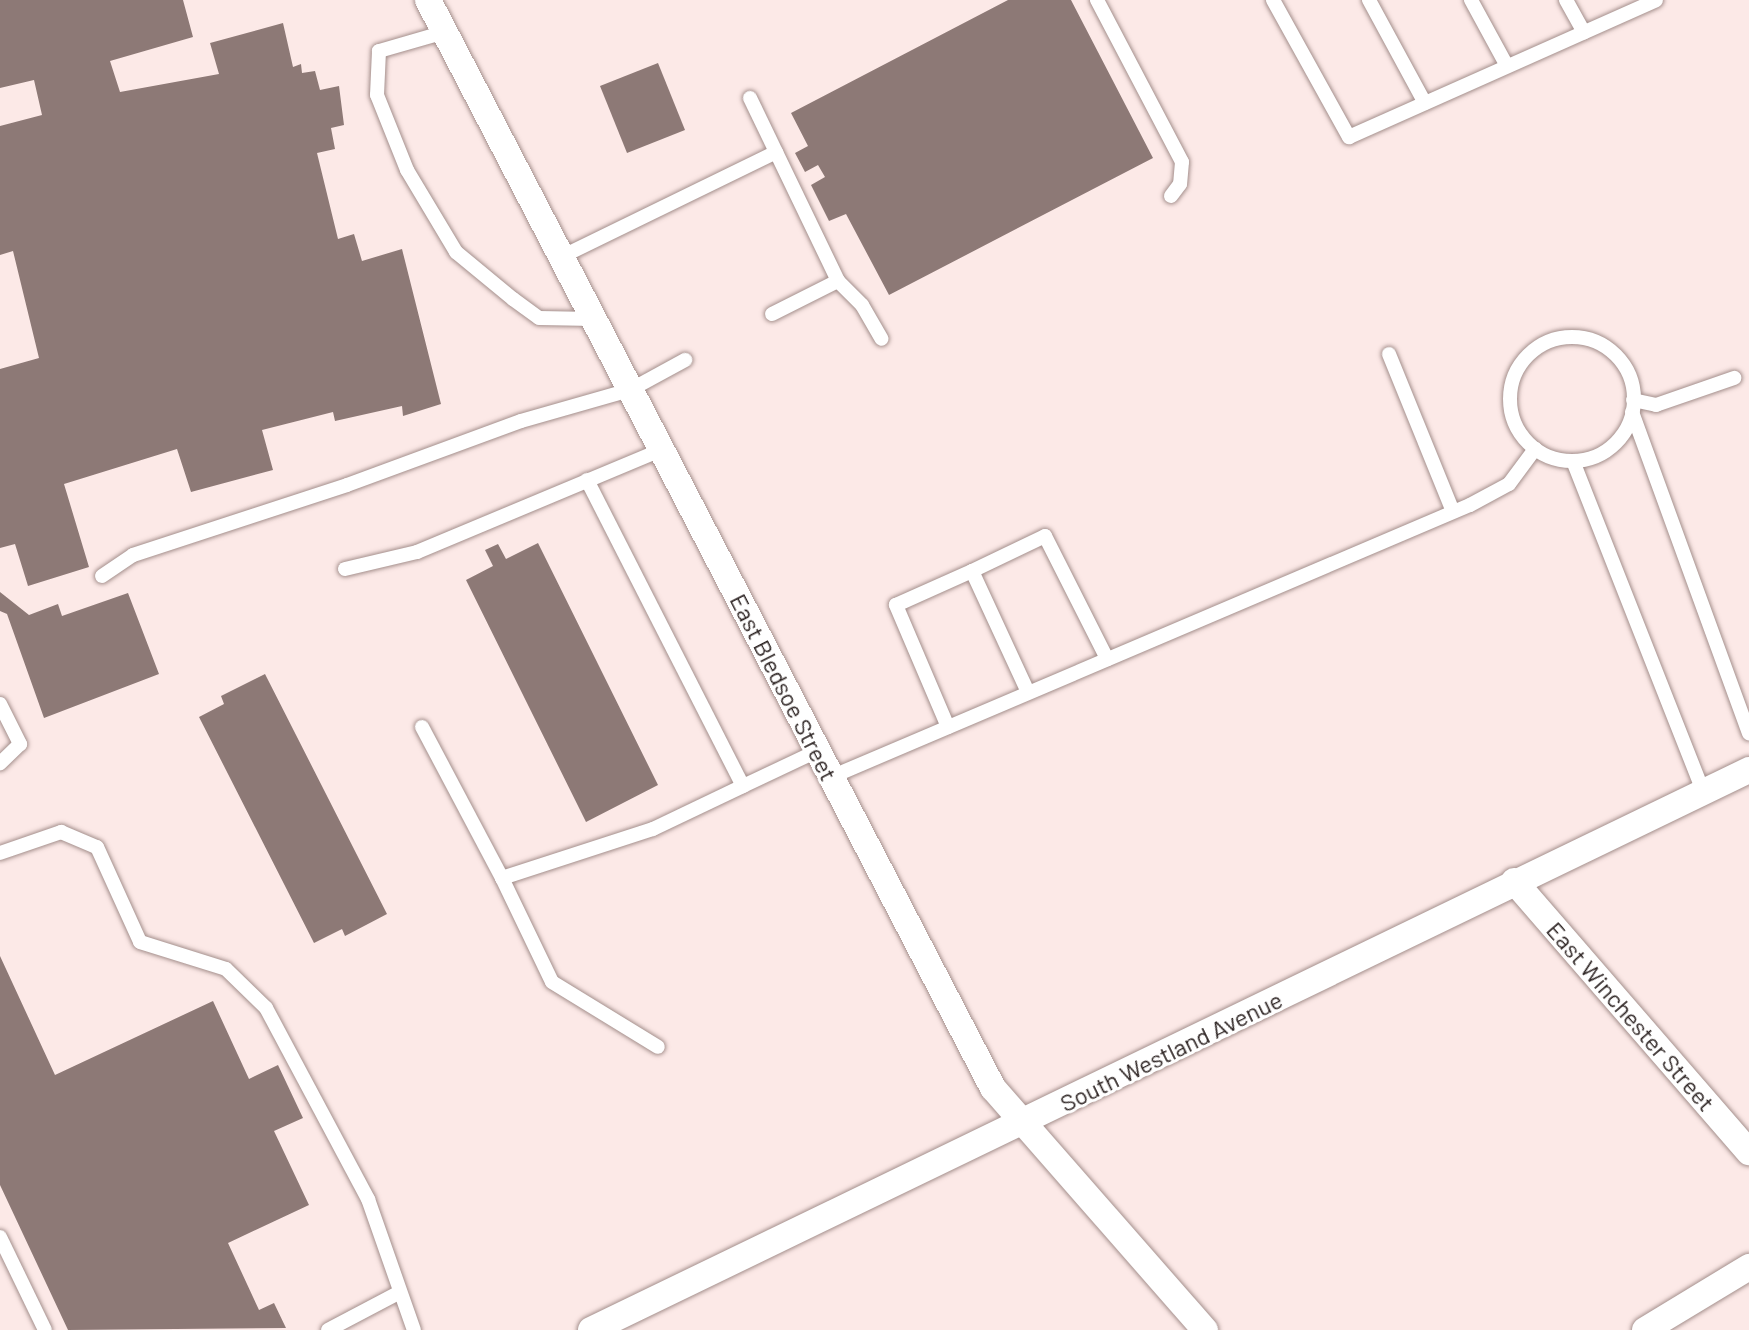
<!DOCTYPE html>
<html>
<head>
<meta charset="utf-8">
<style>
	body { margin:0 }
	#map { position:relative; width:1749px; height:1330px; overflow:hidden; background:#fce9e7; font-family:Barlow,sans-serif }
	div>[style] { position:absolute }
	.building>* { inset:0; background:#8d7976 }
	.roads { filter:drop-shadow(0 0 2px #a48f8c) drop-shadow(0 0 2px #a48f8c) }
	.lane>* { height:14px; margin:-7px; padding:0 7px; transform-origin:7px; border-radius:7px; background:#fff }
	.lane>.ring { margin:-7px; padding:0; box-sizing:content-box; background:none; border:14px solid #fff; border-radius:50% }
	.street>* { height:26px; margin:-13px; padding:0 13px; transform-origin:13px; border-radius:13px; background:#fff }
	span { translate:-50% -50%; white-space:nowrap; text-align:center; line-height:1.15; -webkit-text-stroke:6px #fff; paint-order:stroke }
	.street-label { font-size:24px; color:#2e2524 }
</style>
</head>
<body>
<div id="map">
	<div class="building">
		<div style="clip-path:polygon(0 0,183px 0,193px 37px,110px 61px,120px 92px,219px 74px,210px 43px,283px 23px,293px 67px,301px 64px,302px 73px,315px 71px,320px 90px,339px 86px,344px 125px,331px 128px,335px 149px,317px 153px,338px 239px,354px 234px,362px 261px,402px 249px,441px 404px,403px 416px,402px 406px,335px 421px,333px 412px,262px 430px,273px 470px,191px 492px,177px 449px,64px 484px,89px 567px,28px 586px,15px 544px,0 548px,0 369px,39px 358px,13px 251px,0 255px,0 126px,42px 115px,34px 80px,0 88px)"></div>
		<div style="clip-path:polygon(1008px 0,1071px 0,1153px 158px,889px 295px,846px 214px,829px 221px,811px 185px,825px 177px,818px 165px,805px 172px,795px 153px,808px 146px,791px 113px)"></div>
		<div style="clip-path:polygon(658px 63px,685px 130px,627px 153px,600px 86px)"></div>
		<div style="clip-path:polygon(538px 543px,658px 785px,586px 822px,466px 580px,493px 566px,485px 550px,498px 544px,506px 559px)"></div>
		<div style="clip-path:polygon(0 592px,29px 615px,58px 604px,62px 616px,128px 593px,159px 674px,44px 718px,7px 614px,0 611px)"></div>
		<div style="clip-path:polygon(265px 674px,387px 914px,345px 936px,342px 929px,314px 943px,199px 717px,224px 704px,221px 696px)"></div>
		<div style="clip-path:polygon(0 956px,55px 1075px,213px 1001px,249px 1079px,278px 1065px,303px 1118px,274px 1131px,309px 1205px,228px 1243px,259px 1310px,274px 1303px,286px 1328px,68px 1330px,0 1185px)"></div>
	</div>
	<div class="roads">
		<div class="lane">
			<div style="left:1097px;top:0;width:183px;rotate:62.3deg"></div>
			<div style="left:1182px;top:162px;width:22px;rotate:95deg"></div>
			<div style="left:1180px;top:184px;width:15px;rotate:127deg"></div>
			<div style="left:1273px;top:0;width:157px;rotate:61deg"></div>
			<div style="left:1349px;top:137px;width:336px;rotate:-24deg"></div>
			<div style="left:1369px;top:0;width:117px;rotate:61.5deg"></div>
			<div style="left:1471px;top:0;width:75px;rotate:61.4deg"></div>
			<div style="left:1566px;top:0;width:37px;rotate:61deg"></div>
			<div style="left:445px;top:32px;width:69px;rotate:163.9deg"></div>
			<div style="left:379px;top:51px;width:44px;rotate:92.6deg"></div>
			<div style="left:377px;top:95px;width:81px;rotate:68.2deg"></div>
			<div style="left:407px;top:170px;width:96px;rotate:59.1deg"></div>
			<div style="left:456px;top:252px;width:74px;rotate:39.5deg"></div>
			<div style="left:513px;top:299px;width:32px;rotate:36deg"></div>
			<div style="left:539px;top:318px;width:55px;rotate:1deg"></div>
			<div style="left:776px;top:152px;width:143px;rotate:64.3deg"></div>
			<div style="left:561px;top:257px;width:239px;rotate:-26deg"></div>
			<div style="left:776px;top:152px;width:60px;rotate:-115.7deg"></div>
			<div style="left:772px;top:314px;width:74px;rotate:-26.6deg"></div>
			<div style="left:838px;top:281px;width:34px;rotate:45deg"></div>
			<div style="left:862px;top:305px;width:39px;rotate:60deg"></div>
			<div class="ring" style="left:1510px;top:337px;width:110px;height:110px"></div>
			<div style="left:1389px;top:354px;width:170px;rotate:67.9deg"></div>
			<div style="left:1633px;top:400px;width:24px;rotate:12deg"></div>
			<div style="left:1656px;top:405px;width:83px;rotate:-19.1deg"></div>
			<div style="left:1632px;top:412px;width:342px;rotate:70deg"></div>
			<div style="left:1573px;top:461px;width:355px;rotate:68.5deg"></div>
			<div style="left:587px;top:480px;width:343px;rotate:63deg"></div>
			<div style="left:743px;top:786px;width:82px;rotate:-25.3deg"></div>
			<div style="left:345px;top:569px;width:74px;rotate:-13.3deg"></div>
			<div style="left:417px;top:552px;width:264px;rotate:-22.7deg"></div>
			<div style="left:972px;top:571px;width:81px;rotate:-25.6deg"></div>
			<div style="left:1045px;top:536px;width:138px;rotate:63.2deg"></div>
			<div style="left:102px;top:576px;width:37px;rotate:-34deg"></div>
			<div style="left:133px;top:555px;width:225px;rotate:-18.1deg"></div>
			<div style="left:347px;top:485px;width:185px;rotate:-20.2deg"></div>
			<div style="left:521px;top:421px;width:113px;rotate:-15.9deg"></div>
			<div style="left:630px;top:390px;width:63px;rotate:-28.6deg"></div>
			<div style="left:0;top:704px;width:45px;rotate:63.4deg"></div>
			<div style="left:20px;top:744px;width:28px;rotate:136deg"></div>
			<div style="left:422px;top:727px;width:171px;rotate:62.1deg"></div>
			<div style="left:502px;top:878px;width:159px;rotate:-18deg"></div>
			<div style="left:653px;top:829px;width:100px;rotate:-25.5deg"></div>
			<div style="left:948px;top:727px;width:133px;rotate:-113.1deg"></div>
			<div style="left:896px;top:605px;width:83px;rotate:-24.1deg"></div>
			<div style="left:972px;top:571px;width:133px;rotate:65.2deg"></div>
			<div style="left:831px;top:777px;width:694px;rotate:-23.06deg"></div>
			<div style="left:1470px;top:505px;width:44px;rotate:-28.3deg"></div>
			<div style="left:1509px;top:484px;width:44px;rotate:-53.4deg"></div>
			<div style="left:0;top:853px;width:65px;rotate:-19deg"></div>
			<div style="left:61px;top:832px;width:39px;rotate:23deg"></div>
			<div style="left:97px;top:847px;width:104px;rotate:65.6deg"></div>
			<div style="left:140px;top:942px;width:90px;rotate:17.4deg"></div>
			<div style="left:226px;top:969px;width:56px;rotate:44.3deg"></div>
			<div style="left:266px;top:1008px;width:217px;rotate:61.9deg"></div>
			<div style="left:368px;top:1199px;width:139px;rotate:70.7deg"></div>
			<div style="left:502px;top:878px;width:115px;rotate:64.3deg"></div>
			<div style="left:552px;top:982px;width:124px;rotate:31.5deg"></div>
			<div style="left:0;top:1237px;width:103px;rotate:64.2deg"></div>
			<div style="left:328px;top:1330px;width:81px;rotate:-27.8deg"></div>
		</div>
		<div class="street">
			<div style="left:428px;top:0;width:1226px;rotate:62.56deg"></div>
			<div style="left:993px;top:1088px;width:322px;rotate:48.8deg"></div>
			<div style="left:1514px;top:881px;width:359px;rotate:49.1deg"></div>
			<div style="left:591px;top:1330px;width:1286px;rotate:-25.81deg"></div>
			<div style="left:1645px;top:1330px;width:122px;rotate:-31.2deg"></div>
		</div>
	</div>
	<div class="street-label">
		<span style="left:784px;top:687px;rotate:63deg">East Bledsoe Street</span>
		<span style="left:1631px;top:1016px;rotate:49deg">East Winchester Street</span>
		<span style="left:1171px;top:1051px;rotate:-26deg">South Westland Avenue</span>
	</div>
</div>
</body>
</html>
